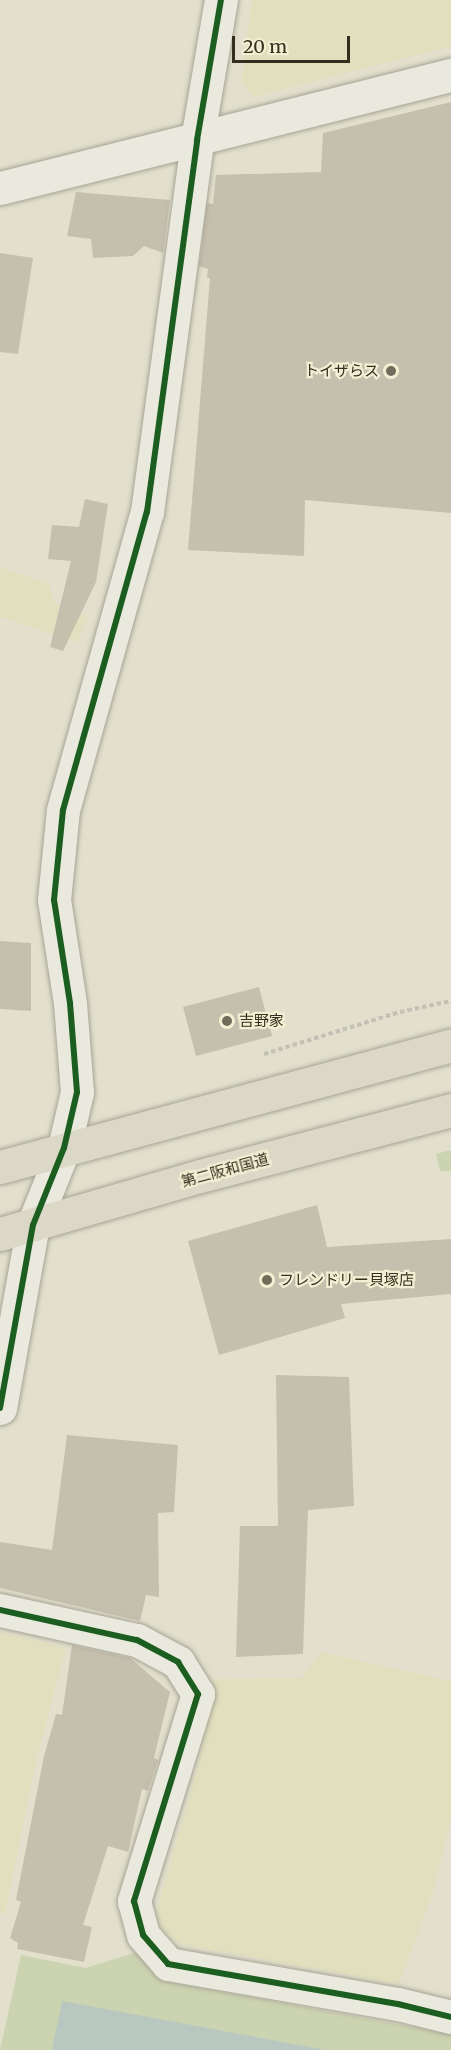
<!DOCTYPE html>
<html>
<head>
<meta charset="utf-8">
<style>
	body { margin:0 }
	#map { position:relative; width:451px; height:2050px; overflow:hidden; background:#e2e0cd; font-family:Merriweather,"Noto Sans JP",serif }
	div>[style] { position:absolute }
	.farmland>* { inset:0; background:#e0e0be }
	.green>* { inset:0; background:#ccd3b0 }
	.water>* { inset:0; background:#b8c8c0 }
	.building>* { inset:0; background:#c5bfae }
	.path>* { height:4px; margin-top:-2px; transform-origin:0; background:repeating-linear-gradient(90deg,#c3c0b5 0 4.5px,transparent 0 7.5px) }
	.roads { filter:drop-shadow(0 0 2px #a7a496) drop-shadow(0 0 2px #a7a496) }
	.minor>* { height:33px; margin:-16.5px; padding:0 16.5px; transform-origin:16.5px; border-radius:16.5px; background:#eae9de }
	.trunk>* { height:33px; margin:-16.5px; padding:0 16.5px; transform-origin:16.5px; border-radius:16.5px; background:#dbd8c7 }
	.cycleway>* { height:6px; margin:-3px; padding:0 3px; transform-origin:3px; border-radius:3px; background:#1b5e20 }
	.dots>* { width:16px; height:16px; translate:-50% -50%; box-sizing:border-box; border:3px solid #f3efd3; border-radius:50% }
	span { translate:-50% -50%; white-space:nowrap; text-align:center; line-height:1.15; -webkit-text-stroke:4.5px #f3efd3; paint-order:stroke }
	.poi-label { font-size:15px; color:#352e1f }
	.right { translate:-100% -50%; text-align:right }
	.left { translate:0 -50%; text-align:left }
	.street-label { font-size:15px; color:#352e1f }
	.scale { position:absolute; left:232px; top:36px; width:118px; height:27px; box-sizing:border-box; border:3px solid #352e1f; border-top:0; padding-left:8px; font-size:18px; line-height:21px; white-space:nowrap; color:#352e1f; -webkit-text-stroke:4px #f3efd3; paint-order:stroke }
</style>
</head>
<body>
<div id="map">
	<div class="farmland">
		<div style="clip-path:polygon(252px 0,451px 0,451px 46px,254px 97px,241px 82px)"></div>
		<div style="clip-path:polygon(0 567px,49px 584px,55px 604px,88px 616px,77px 642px,0 617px)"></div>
		<div style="clip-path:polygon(0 1632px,66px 1648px,37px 1757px,5px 1914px,0 1913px)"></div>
		<div style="clip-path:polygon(320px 1652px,451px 1681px,451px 1818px,434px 1890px,399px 1984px,180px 1944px,163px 1929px,156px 1914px,198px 1767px,214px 1679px,302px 1678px)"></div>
	</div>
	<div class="green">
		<div style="clip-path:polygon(451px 1150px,451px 1171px,440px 1171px,436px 1154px)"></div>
		<div style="clip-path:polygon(137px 1952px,163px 1981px,451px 2034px,451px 2050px,0 2050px,21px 1955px,86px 1968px)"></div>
	</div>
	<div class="water">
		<div style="clip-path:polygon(62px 2001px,326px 2050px,52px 2050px)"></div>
	</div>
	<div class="building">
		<div style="clip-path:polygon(451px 102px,451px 513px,305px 500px,304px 556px,188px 550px,210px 278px,207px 278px,208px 269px,199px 266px,207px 203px,213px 204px,216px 175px,321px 172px,323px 133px)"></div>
		<div style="clip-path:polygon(76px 192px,170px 200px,163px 253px,144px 246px,133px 256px,93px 258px,91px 239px,67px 236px)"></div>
		<div style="clip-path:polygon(0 253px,33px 258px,18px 354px,0 352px)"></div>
		<div style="clip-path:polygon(85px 499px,108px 504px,96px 582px,63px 651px,50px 647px,71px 561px,48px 559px,52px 525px,79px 527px)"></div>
		<div style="clip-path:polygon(0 941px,31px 943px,31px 1011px,0 1009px)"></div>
		<div style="clip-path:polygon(259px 987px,272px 1036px,196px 1056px,183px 1007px)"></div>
		<div style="clip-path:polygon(317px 1205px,327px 1247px,451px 1239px,451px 1294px,341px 1304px,345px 1318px,219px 1355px,188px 1241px)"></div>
		<div style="clip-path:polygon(276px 1375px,349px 1377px,354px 1506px,308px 1510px,303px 1654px,236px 1657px,240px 1526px,278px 1526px)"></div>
		<div style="clip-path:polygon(67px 1435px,178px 1445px,174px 1512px,158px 1513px,159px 1597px,146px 1595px,140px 1621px,0 1588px,0 1542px,52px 1550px)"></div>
		<div style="clip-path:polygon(72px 1645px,130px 1658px,170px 1692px,154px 1758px,158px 1760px,148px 1791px,142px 1789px,128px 1852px,108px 1846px,83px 1925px,92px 1927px,84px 1962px,17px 1949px,18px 1943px,10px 1938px,21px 1902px,16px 1900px,44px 1756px,56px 1714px,62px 1715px)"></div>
	</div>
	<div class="path">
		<div style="left:264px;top:1054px;width:142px;rotate:-17.2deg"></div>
		<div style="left:400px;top:1012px;width:52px;rotate:-12.2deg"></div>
	</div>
	<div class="roads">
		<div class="minor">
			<div style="left:0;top:188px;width:465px;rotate:-14.1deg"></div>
			<div style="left:0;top:1408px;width:186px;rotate:-79.8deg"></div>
			<div style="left:33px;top:1225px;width:83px;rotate:-68.1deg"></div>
			<div style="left:64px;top:1148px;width:57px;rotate:-76.9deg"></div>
			<div style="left:77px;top:1092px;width:89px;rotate:-94.5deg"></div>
			<div style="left:70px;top:1003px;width:104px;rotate:-98.8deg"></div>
			<div style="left:54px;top:900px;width:90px;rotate:-84.3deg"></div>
			<div style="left:63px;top:810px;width:310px;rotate:-74.3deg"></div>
			<div style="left:147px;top:512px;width:375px;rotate:-82.3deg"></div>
			<div style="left:197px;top:140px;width:142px;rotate:-80.3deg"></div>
			<div style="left:0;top:1610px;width:140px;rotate:12.4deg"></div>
			<div style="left:137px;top:1640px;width:47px;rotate:28.2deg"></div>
			<div style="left:178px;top:1662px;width:38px;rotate:58deg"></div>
			<div style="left:198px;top:1694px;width:217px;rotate:107.2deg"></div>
			<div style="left:134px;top:1901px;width:35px;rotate:75deg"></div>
			<div style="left:143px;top:1935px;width:38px;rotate:49deg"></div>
			<div style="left:168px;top:1964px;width:233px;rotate:9.9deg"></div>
			<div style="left:398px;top:2004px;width:55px;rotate:13.8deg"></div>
		</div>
		<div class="trunk">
			<div style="left:0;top:1167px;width:467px;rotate:-15.1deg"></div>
			<div style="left:0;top:1234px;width:208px;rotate:-16.2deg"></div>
			<div style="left:200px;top:1176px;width:260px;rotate:-14.7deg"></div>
		</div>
	</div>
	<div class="cycleway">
		<div style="left:0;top:1408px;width:186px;rotate:-79.8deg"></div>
		<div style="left:33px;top:1225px;width:83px;rotate:-68.1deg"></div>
		<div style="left:64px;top:1148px;width:57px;rotate:-76.9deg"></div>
		<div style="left:77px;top:1092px;width:89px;rotate:-94.5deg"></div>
		<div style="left:70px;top:1003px;width:104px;rotate:-98.8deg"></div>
		<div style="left:54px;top:900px;width:90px;rotate:-84.3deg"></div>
		<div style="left:63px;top:810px;width:310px;rotate:-74.3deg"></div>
		<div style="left:147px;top:512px;width:375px;rotate:-82.3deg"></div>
		<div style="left:197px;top:140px;width:142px;rotate:-80.3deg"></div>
		<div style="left:0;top:1610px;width:140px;rotate:12.4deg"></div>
		<div style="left:137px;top:1640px;width:47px;rotate:28.2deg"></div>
		<div style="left:178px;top:1662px;width:38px;rotate:58deg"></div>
		<div style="left:198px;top:1694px;width:217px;rotate:107.2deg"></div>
		<div style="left:134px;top:1901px;width:35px;rotate:75deg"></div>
		<div style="left:143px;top:1935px;width:38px;rotate:49deg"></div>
		<div style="left:168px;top:1964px;width:233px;rotate:9.9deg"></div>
		<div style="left:398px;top:2004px;width:55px;rotate:13.8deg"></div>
	</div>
	<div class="dots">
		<div style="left:391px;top:371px;background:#726c5c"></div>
		<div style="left:227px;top:1021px;background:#726c5c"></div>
		<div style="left:267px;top:1280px;background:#726c5c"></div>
	</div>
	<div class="poi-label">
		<span class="right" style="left:379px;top:371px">トイザらス</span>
		<span class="left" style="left:239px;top:1021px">吉野家</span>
		<span class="left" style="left:279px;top:1280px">フレンドリー貝塚店</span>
	</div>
	<div class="street-label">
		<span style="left:225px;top:1170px;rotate:-15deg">第二阪和国道</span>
	</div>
	<div class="scale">20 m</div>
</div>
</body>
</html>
